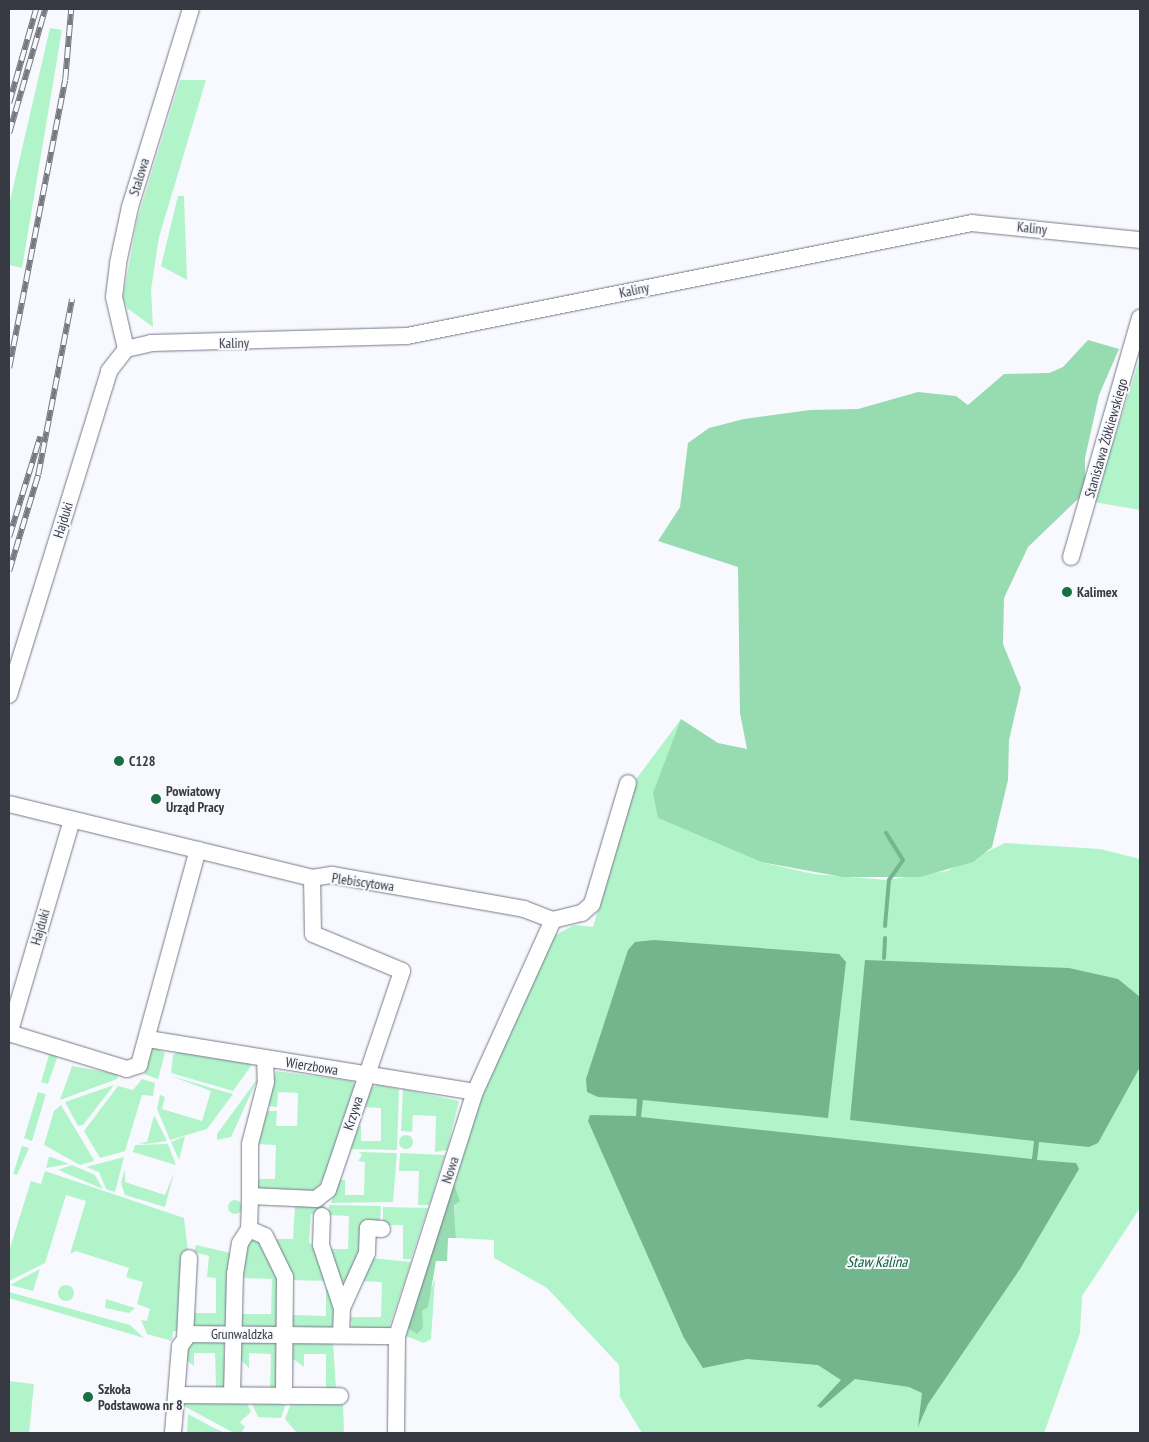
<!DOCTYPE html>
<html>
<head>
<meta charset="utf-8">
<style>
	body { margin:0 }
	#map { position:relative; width:1149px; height:1442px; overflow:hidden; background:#f8f9fe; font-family:"PT Sans Narrow",sans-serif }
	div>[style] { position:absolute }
	.green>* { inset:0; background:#b2f4ca }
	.round { border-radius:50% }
	.forest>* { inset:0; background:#97dbb0 }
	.water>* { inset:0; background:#73b68d }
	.stream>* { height:4px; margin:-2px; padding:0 2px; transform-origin:2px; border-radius:2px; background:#73b68d }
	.roads { filter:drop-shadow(0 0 1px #74788b) drop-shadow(0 0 1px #74788b) }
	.minor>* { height:16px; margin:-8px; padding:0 8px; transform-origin:8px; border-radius:8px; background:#fff }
	.rail>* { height:5.5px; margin-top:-2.75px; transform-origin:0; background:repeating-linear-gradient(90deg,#f8f9fe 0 11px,#777980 0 22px); box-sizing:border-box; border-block:1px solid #777980 }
	.dots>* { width:14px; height:14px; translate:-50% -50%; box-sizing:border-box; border:2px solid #f8f9fe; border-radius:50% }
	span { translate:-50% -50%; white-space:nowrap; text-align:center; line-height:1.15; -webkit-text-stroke:4px #f8f9fe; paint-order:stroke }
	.street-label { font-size:14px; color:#383a43 }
	.poi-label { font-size:14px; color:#383a43; font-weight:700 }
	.left { translate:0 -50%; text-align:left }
	.water-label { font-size:15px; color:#0e5e38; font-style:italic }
	.frame { position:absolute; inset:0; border:10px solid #383a43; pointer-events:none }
</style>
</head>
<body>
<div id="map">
	<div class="green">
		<div style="clip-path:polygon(50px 28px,62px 30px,22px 268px,9px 265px,9px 205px)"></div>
		<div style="clip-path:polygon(180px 80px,206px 80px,159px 237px,151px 290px,153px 327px,127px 308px,123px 297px,137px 220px)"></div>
		<div style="clip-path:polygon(178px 196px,184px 196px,187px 280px,161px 266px)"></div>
		<div style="clip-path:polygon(1140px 358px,1140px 510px,1094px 502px)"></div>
		<div style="clip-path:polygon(681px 719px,658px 818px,761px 862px,813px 874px,887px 880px,947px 871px,1005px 843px,1100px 849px,1140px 859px,1140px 1208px,1082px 1296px,1080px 1333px,1044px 1433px,642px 1433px,620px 1397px,619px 1365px,547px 1288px,494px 1258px,494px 1240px,456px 1238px,453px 1181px,475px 1110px,554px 936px,574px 925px,593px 927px,634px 782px)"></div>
		<div style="clip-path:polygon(20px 1044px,58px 1055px,48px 1084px,41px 1082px,49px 1055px)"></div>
		<div style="clip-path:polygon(153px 1046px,165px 1053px,158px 1079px,144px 1074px)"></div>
		<div style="clip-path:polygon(178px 1052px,249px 1062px,251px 1066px,233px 1091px,171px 1073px,173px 1055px)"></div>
		<div style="clip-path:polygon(72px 1066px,118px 1074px,117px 1079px,60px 1100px)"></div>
		<div style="clip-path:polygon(276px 1071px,352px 1081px,355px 1085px,334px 1159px,315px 1193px,260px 1193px,254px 1179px,275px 1179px,276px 1145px,256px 1144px,266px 1111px,277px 1111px,276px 1126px,297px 1126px,298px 1093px,278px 1092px,277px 1107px,267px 1106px)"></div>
		<div style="clip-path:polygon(171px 1076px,212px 1088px,233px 1094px,207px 1129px,170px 1140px,157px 1109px,160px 1095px,165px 1097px,162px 1109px,202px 1121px,211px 1091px)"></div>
		<div style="clip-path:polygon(258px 1078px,231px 1137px,217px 1140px,217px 1134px)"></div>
		<div style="clip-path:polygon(142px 1079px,155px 1083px,153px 1096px,142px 1095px,125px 1151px,100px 1158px,84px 1131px,118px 1086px,133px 1090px)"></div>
		<div style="clip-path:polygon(114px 1085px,83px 1125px,78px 1126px,65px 1102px)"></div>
		<div style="clip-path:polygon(378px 1085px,399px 1089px,397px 1150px,349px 1149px,356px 1126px,361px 1126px,361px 1141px,381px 1141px,381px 1108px,361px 1107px,361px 1119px,357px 1119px,368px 1088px)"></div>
		<div style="clip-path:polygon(403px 1089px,459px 1101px,447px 1150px,435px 1152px,436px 1116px,413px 1115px,412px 1132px,401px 1131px)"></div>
		<div style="clip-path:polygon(38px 1092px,46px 1094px,32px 1141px,24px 1138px)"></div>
		<div style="clip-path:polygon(61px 1105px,94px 1160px,94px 1161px,80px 1165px,44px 1145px,54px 1111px)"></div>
		<div style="clip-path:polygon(154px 1115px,167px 1141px,146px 1144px,138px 1143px,147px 1142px)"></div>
		<div class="round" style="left:399px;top:1135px;width:14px;height:14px"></div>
		<div style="clip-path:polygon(185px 1136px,179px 1160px,171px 1142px)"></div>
		<div style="clip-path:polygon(168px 1144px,176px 1165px,133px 1152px,135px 1145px)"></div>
		<div style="clip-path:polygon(22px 1146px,29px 1148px,17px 1175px,13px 1174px)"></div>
		<div style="clip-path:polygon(359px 1152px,397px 1153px,393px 1202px,331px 1203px,338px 1180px,345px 1180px,345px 1195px,364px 1195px,365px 1162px,358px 1161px,362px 1155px)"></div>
		<div style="clip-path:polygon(400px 1153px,445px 1155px,429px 1205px,418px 1205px,419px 1171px,399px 1171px)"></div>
		<div style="clip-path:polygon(49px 1157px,51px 1157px,69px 1164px,46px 1168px)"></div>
		<div style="clip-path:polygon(124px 1157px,115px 1192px,106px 1189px,99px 1172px,86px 1167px)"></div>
		<div style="clip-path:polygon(72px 1165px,95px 1175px,103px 1189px,58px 1170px)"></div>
		<div style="clip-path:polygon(125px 1169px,125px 1182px,165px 1195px,174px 1173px,165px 1207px,125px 1195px,121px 1183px)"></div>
		<div style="clip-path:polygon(45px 1171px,184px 1218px,188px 1251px,178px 1331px,173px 1331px,172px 1341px,147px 1334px,141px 1320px,147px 1321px,150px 1309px,137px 1304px,143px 1282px,126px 1277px,129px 1268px,76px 1251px,70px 1254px,86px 1201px,66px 1195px,45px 1263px,9px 1281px,9px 1251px,31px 1181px,41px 1184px)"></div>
		<div class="round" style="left:228px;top:1200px;width:14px;height:14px"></div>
		<div style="clip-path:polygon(274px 1202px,325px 1205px,325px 1214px,311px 1214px,309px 1242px,318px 1249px,335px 1297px,332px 1330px,291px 1326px,292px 1315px,326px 1316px,326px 1281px,291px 1280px,270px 1239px,293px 1239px,295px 1206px)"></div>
		<div style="clip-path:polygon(329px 1205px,381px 1206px,380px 1225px,350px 1281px,337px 1281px,328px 1249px,348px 1249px,349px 1216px,328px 1215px)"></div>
		<div style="clip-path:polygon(383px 1207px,428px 1208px,411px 1259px,403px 1259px,403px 1225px,383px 1225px)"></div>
		<div style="clip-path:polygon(244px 1239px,262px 1239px,282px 1278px,277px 1326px,273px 1328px,239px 1325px,238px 1314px,271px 1314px,272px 1279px,244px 1278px,240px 1270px)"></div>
		<div style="clip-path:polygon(196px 1245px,235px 1254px,229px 1323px,223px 1327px,193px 1325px,192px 1313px,216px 1313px,216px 1278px,207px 1277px,209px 1256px,194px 1252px)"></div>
		<div style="clip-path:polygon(371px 1258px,411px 1262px,389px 1328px,353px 1330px,350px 1317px,381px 1317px,382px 1282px,358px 1281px)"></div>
		<div style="clip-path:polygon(40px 1269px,33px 1291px,10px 1285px)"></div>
		<div style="clip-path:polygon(435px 1279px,431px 1339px,424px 1343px,403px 1335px,408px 1321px,422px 1311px)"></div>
		<div class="round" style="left:58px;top:1285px;width:16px;height:16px"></div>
		<div style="clip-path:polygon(9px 1292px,130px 1325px,144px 1338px,9px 1298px)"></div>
		<div style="clip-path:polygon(106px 1299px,135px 1308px,129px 1313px,105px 1308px)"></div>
		<div style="clip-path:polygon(192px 1339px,224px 1342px,225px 1392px,216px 1388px,215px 1353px,194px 1353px,194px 1366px,185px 1359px)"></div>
		<div style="clip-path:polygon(240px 1341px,276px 1342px,281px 1388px,270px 1389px,271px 1354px,249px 1353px,249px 1368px,238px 1357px)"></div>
		<div style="clip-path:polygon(333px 1342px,336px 1389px,326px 1390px,326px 1354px,304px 1354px,304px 1367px,292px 1358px,291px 1343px)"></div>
		<div style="clip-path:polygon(9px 1381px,34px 1384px,29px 1433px,9px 1433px)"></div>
		<div style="clip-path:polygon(183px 1399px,245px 1399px,251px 1412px,240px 1422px,245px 1427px,241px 1433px,234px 1433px,182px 1405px)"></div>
		<div style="clip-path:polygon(250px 1399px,287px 1400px,281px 1418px,258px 1417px)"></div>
		<div style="clip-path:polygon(291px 1403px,343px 1403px,344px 1433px,297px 1433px,285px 1419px)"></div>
		<div style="clip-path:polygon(188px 1414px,212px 1427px,225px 1433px,187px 1433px)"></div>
	</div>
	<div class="forest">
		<div style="clip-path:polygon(1088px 340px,1119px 349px,1099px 395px,1085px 458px,1085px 484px,1079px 498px,1028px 547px,1004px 598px,1003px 644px,1021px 688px,1009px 740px,1008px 780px,992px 847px,973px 862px,920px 877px,843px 877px,761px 862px,658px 818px,653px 793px,681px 719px,718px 743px,747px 749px,740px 713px,738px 567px,658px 541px,680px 507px,688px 443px,709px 428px,744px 419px,810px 410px,858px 409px,918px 392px,956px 396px,968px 405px,1004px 374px,1049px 373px,1063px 367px)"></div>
		<div style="clip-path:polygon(453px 1181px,460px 1201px,454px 1205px,456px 1238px,448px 1238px,447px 1261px,436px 1261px,428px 1307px,422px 1311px,423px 1328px,417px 1334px,408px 1328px,408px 1321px)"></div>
	</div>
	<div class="water">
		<div style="clip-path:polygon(654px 940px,839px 954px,846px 962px,828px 1118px,643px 1100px,641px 1117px,1032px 1159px,1034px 1141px,850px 1120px,865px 960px,1069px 968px,1118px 979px,1140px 997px,1140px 1067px,1098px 1143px,1089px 1147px,1039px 1142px,1037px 1160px,1076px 1163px,1079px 1169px,1020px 1269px,928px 1404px,918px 1427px,922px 1393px,909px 1387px,855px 1379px,821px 1408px,817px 1406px,841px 1380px,818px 1365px,747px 1359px,703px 1368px,684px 1338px,588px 1121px,590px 1115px,636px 1116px,637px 1099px,598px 1097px,587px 1092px,586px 1079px,628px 950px,635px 942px)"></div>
	</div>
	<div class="stream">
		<div style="left:885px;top:926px;width:46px;rotate:-85deg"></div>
		<div style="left:889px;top:880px;width:24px;rotate:-55deg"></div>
		<div style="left:903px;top:860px;width:32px;rotate:-122deg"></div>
		<div style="left:884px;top:958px;width:20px;rotate:-87deg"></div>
	</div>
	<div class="roads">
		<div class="minor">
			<div style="left:126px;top:349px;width:53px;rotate:-103deg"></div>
			<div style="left:114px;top:297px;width:34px;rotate:-83deg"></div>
			<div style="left:118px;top:263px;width:57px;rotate:-77.9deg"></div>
			<div style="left:130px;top:207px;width:207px;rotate:-72.9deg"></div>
			<div style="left:1071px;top:557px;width:249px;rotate:-73.9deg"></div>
			<div style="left:9px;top:695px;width:339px;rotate:-72.8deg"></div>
			<div style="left:109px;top:371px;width:28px;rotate:-52deg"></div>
			<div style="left:126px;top:349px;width:26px;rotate:-13deg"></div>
			<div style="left:151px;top:343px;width:256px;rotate:-1.6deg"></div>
			<div style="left:407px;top:336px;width:576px;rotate:-11.31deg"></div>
			<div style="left:972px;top:223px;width:169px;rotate:5.8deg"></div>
			<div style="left:9px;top:804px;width:312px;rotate:13.7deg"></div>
			<div style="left:312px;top:878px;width:20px;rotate:-9deg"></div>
			<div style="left:332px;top:875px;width:195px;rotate:10deg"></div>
			<div style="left:524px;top:909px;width:31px;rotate:21deg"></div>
			<div style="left:553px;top:920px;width:30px;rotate:-14deg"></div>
			<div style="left:582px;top:913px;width:13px;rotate:-42deg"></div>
			<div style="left:592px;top:904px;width:126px;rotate:-73.4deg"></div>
			<div style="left:9px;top:1033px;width:123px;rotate:17deg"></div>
			<div style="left:127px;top:1069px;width:13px;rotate:-18deg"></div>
			<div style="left:139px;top:1065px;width:223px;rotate:-74.7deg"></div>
			<div style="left:9px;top:1034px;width:223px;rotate:-73.6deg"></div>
			<div style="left:148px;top:1039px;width:331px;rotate:9.2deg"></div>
			<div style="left:265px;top:1058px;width:24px;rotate:88deg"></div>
			<div style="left:266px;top:1082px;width:64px;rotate:104.5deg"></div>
			<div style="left:250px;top:1144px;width:52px;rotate:90deg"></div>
			<div style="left:250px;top:1196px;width:66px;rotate:2.6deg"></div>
			<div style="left:316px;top:1199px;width:15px;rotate:-37deg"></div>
			<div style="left:328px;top:1190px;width:231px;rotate:-71.3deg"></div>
			<div style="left:402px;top:971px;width:96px;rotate:-157.4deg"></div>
			<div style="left:313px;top:934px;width:56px;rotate:-91deg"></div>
			<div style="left:322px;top:1216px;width:29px;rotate:92deg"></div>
			<div style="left:321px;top:1245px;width:66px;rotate:71.6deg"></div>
			<div style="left:342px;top:1308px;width:27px;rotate:92deg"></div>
			<div style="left:249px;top:1229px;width:17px;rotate:24deg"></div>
			<div style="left:265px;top:1236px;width:46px;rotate:64deg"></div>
			<div style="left:285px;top:1277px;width:119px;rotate:90.5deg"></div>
			<div style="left:342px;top:1308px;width:60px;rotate:-65.6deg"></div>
			<div style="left:367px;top:1253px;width:25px;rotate:-88deg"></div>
			<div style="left:368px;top:1228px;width:14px;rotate:4deg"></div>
			<div style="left:185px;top:1337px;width:79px;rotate:-87.1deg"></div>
			<div style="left:180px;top:1395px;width:160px;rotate:0.4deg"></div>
			<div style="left:232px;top:1395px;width:121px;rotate:-88.6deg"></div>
			<div style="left:235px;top:1274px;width:31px;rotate:-81deg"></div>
			<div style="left:240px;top:1243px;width:17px;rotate:-57deg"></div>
			<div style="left:249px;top:1229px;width:33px;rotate:-88deg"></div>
			<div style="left:173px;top:1433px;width:87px;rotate:-85.4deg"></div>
			<div style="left:180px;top:1346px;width:15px;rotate:-53deg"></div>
			<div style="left:189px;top:1334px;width:208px;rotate:0.6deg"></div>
			<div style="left:396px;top:1433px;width:97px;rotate:-89.4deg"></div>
			<div style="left:397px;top:1336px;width:256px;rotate:-72.3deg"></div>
			<div style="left:475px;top:1092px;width:189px;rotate:-65.6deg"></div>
		</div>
	</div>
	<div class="rail">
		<div style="left:9px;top:103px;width:98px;rotate:-74deg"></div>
		<div style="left:9px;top:133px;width:129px;rotate:-73.8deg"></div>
		<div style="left:9px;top:368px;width:293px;rotate:-79deg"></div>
		<div style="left:65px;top:80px;width:71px;rotate:-85.2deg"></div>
		<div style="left:9px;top:537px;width:105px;rotate:-72.8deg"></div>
		<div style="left:9px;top:571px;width:100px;rotate:-73.2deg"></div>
		<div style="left:38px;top:475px;width:179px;rotate:-79.1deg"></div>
	</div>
	<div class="dots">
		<div style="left:1067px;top:592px;background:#167044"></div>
		<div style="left:119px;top:761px;background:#167044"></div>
		<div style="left:156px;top:799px;background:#167044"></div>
		<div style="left:88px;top:1397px;background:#167044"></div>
	</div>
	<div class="street-label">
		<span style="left:139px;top:177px;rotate:-73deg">Stalowa</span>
		<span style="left:1032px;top:228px;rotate:6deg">Kaliny</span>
		<span style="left:634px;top:290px;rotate:-12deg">Kaliny</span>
		<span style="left:234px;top:343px;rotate:-1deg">Kaliny</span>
		<span style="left:1106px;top:438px;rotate:-74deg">Stanisława Żółkiewskiego</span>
		<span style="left:63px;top:520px;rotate:-73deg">Hajduki</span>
		<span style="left:363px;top:882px;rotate:8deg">Plebiscytowa</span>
		<span style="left:40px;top:927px;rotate:-74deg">Hajduki</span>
		<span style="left:312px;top:1066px;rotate:9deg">Wierzbowa</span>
		<span style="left:353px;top:1113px;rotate:-72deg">Krzywa</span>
		<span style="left:450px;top:1170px;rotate:-72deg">Nowa</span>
		<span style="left:242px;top:1334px">Grunwaldzka</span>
	</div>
	<div class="poi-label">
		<span class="left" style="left:1077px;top:592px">Kalimex</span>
		<span class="left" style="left:129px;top:761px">C128</span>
		<span class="left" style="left:166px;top:799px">Powiatowy<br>Urząd Pracy</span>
		<span class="left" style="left:98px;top:1397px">Szkoła<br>Podstawowa nr 8</span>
	</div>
	<div class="water-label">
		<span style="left:877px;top:1262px">Staw Kalina</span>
	</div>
	<div class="frame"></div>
</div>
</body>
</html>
